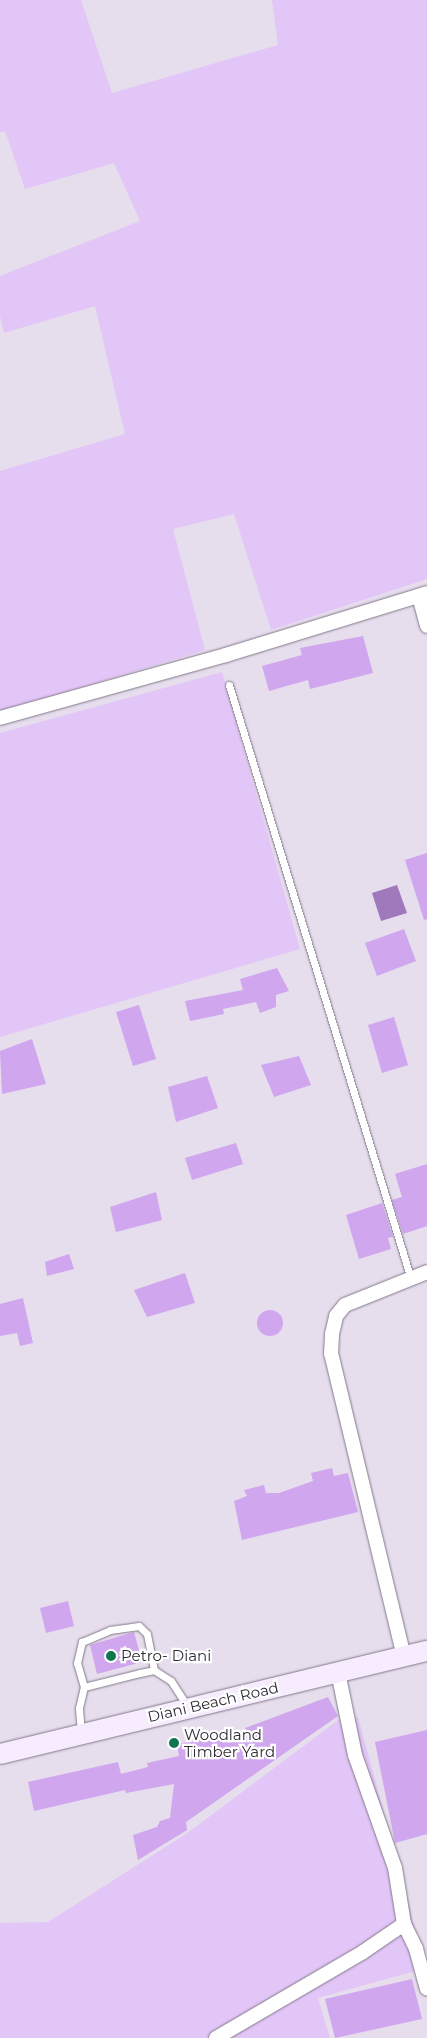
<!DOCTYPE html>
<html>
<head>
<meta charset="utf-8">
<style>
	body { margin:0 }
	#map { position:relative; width:427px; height:2038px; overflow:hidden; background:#e6dded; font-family:Montserrat,sans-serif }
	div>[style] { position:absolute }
	.green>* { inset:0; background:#e3c6f8 }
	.water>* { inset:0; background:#a078bc }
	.building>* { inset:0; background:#d0a6ee }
	.round { border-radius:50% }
	.roads { filter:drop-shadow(0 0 1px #827988) drop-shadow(0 0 1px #827988) }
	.service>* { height:7px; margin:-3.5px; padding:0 3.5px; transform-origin:3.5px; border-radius:3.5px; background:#fff }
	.minor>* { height:14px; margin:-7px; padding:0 7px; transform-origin:7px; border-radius:7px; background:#fff }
	.secondary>* { height:20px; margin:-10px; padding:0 10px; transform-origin:10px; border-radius:10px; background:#f7ecfe }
	.dots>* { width:14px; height:14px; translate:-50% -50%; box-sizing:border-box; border:2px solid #fff; border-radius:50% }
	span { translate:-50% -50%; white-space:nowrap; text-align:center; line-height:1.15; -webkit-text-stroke:4.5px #fff; paint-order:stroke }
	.poi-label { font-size:15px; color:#2f2c32 }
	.left { translate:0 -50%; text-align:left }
	.street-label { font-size:15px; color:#2f2c32 }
</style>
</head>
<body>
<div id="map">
	<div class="green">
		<div style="clip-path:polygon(0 0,81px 0,112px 93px,278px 45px,272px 0,427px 0,427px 579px,271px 630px,234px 514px,173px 529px,205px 650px,0 712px,0 471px,125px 434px,95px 306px,4px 333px,0 316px,0 276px,140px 221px,114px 163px,25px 189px,5px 131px,0 132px)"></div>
		<div style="clip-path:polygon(222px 672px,300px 949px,0 1037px,0 733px)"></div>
		<div style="clip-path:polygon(358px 1717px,426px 1968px,318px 1998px,330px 2038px,0 2038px,0 1923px,48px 1922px,189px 1832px,341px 1718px)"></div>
	</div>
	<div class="water">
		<div style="clip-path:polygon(397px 885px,407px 913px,381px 921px,372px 893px)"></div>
	</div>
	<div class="building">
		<div style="clip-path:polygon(363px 636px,373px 673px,310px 689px,308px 680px,269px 691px,262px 666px,302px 655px,300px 648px)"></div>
		<div style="clip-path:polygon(427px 853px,427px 919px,424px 920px,405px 860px)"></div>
		<div style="clip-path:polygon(404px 929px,416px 961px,377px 976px,365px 943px)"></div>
		<div style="clip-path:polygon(277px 968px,289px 991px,276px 995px,276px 1007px,260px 1013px,256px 1002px,223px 1009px,224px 1014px,190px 1021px,185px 1001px,243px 990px,240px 979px)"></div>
		<div style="clip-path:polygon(139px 1005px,156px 1059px,133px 1066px,116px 1012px)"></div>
		<div style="clip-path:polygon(394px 1017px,408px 1065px,382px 1073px,368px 1025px)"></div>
		<div style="clip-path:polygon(32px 1039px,46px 1084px,2px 1094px,0 1051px)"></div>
		<div style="clip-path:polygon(299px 1056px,311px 1085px,274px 1097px,261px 1065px)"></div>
		<div style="clip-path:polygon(207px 1076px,218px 1108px,176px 1122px,168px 1087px)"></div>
		<div style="clip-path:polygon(236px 1143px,243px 1164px,192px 1180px,185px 1158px)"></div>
		<div style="clip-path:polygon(427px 1164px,427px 1226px,403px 1234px,392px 1200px,402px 1197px,395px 1174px)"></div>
		<div style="clip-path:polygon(156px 1192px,162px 1220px,116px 1232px,110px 1207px)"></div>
		<div style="clip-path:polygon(382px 1203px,393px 1237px,388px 1238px,391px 1249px,359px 1259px,346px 1215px)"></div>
		<div style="clip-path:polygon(69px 1254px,74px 1269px,47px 1276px,45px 1262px)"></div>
		<div style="clip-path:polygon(185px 1273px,195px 1303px,147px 1317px,134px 1290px)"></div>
		<div style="clip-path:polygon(23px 1298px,33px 1343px,20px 1346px,17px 1333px,0 1336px,0 1304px)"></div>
		<div class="round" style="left:257px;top:1310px;width:26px;height:26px"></div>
		<div style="clip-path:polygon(332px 1468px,334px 1476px,348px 1473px,358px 1512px,242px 1540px,234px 1501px,247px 1496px,244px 1490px,264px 1485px,266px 1493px,279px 1493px,313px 1481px,311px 1473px)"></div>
		<div style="clip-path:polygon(68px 1601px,74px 1626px,46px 1633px,40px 1608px)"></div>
		<div style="clip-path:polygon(134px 1632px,142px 1662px,97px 1674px,90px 1645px)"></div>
		<div style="clip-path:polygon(328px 1697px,338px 1716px,186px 1822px,187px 1830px,138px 1860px,133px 1835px,157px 1827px,160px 1821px,170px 1818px,174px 1784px,126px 1793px,125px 1790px,34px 1811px,28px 1782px,118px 1762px,121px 1774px,148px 1767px,147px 1763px,179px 1756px,177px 1744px,246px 1732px,245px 1728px)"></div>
		<div style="clip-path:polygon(427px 1730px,427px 1834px,395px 1843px,375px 1742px)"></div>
		<div style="clip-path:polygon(412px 1979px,422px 2019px,335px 2038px,325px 1999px)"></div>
	</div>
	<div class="roads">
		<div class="service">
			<div style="left:229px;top:685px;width:618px;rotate:72.97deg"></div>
			<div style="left:84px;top:1687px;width:25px;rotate:-106deg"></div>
			<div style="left:77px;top:1663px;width:22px;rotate:-77deg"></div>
			<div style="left:82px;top:1642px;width:30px;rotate:-23deg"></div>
			<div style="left:110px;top:1630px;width:29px;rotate:-8deg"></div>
			<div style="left:139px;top:1626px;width:11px;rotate:45deg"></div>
			<div style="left:147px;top:1634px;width:37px;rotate:79deg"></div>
			<div style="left:81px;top:1732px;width:24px;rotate:-95deg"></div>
			<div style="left:79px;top:1708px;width:22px;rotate:-77deg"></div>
			<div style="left:84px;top:1687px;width:58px;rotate:-14deg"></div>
			<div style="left:140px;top:1673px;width:14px;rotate:-12deg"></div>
			<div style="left:154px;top:1670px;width:20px;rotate:33deg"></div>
			<div style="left:171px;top:1681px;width:31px;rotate:57deg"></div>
		</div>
		<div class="minor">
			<div style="left:419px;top:596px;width:31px;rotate:75deg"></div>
			<div style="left:0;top:718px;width:235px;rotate:-15.6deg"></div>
			<div style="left:226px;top:655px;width:210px;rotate:-17.1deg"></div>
			<div style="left:404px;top:1657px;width:312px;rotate:-103.5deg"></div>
			<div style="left:331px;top:1354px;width:20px;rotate:-87deg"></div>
			<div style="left:332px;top:1334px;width:18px;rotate:-77deg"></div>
			<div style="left:336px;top:1316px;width:14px;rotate:-51deg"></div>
			<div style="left:345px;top:1305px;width:88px;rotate:-21.9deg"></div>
			<div style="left:404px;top:1924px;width:28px;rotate:64deg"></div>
			<div style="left:416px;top:1949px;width:41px;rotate:74.6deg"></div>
			<div style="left:216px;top:2038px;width:170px;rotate:-30.3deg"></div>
			<div style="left:363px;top:1952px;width:50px;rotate:-34.3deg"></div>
			<div style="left:404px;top:1924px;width:57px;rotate:-99.1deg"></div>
			<div style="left:395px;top:1868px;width:120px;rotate:-109.5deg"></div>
			<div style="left:355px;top:1755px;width:85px;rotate:-101.6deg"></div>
		</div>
		<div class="secondary">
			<div style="left:0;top:1754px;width:439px;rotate:-13.6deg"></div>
		</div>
	</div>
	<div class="dots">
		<div style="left:111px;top:1656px;background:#0f764f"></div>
		<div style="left:174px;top:1743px;background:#0f764f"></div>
	</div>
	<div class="poi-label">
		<span class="left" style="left:121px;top:1656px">Petro- Diani</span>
		<span class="left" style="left:184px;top:1743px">Woodland<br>Timber Yard</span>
	</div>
	<div class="street-label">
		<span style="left:213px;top:1702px;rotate:-13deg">Diani Beach Road</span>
	</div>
</div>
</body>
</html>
